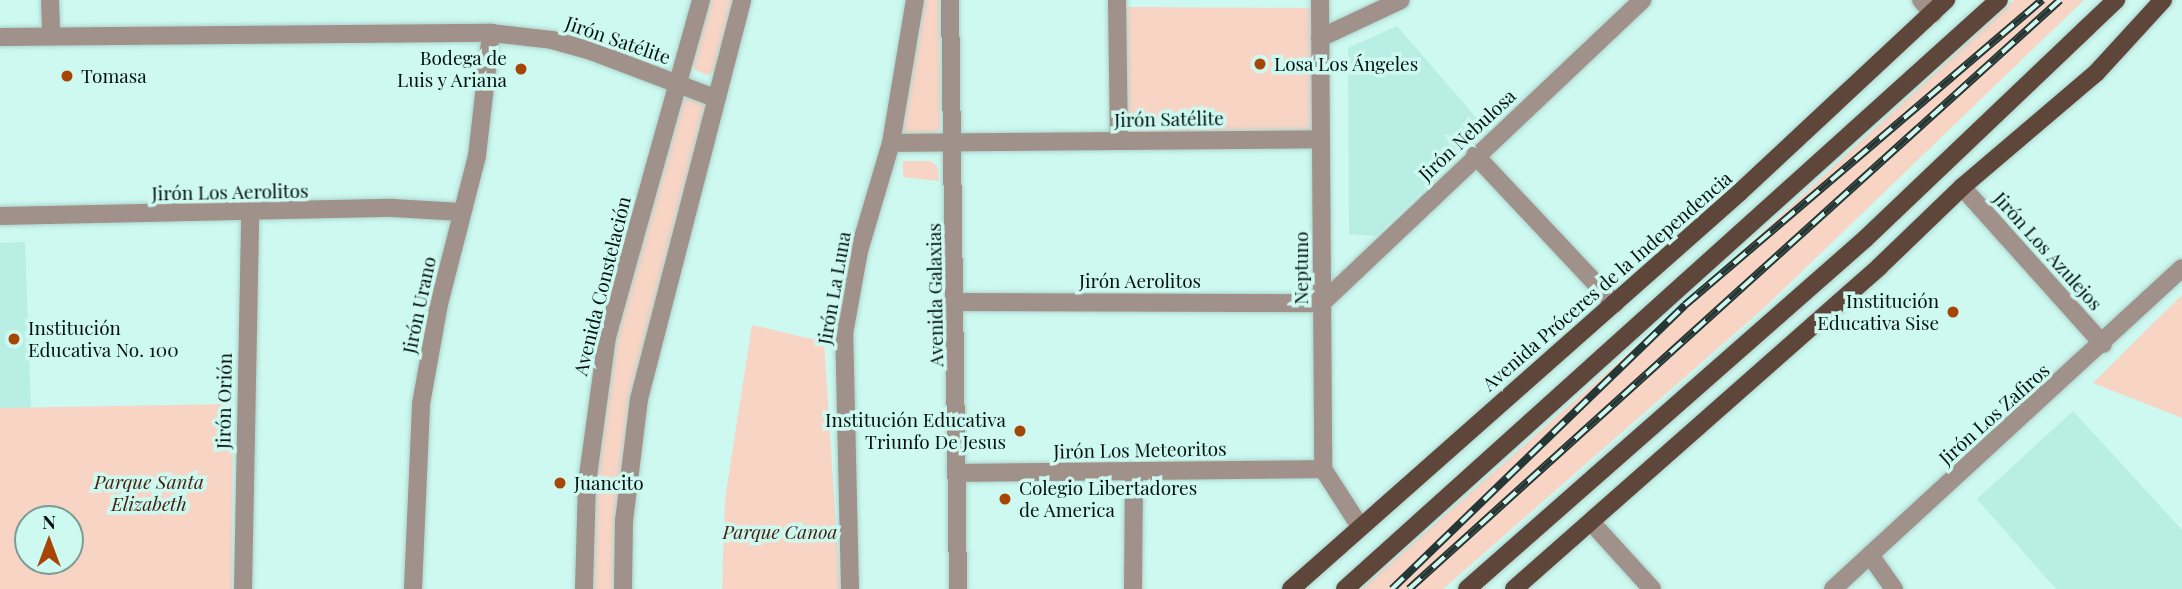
<!DOCTYPE html>
<html>
<head>
<meta charset="utf-8">
<style>
	body { margin:0 }
	#map { position:relative; width:2182px; height:589px; overflow:hidden; background:#cdf9f0; font-family:"Playfair Display",serif }
	div>[style] { position:absolute }
	.built>* { inset:0; background:#b8eee4 }
	.green>* { inset:0; background:#f8d4c5 }
	.roads { filter:drop-shadow(0 0 2px #add4cc) drop-shadow(0 0 2px #add4cc) }
	.minor>* { height:18px; margin:-9px; padding:0 9px; transform-origin:9px; border-radius:9px; background:#a0918a }
	.major>* { height:18px; margin:-9px; padding:0 9px; transform-origin:9px; border-radius:9px; background:#5f463b }
	.rail>* { height:8px; margin-top:-4px; transform-origin:0; background:repeating-linear-gradient(90deg,#cdf9f0 0 16px,#243734 0 32px); box-sizing:border-box; border-block:2px solid #243734 }
	.dots>* { width:19px; height:19px; translate:-50% -50%; box-sizing:border-box; border:4px solid #cdf9f0; border-radius:50% }
	span { translate:-50% -50%; white-space:nowrap; text-align:center; line-height:1.15; -webkit-text-stroke:7px #cdf9f0; paint-order:stroke }
	.street-label { font-size:19px; color:#03110f }
	.poi-label { font-size:19px; color:#03110f }
	.right { translate:-100% -50%; text-align:right }
	.left { translate:0 -50%; text-align:left }
	.park-label { font-size:19px; color:#472211; font-style:italic }
	.north { position:absolute; left:14px; top:505px; width:70px; height:70px; box-sizing:border-box; background:#cdf9f0; border:2px solid #7c9c96; border-radius:50%; rotate:0deg; font-size:19px; font-weight:700; line-height:28px; text-align:center; color:#03110f }
	.north::after { content:''; display:block; margin:auto; width:24px; height:32px; background:#a74506; clip-path:polygon(50% 0,100% 100%,50% 72%,0 100%) }
</style>
</head>
<body>
<div id="map">
	<div class="built">
		<div style="clip-path:polygon(1397px 26px,1486px 129px,1375px 236px,1349px 234px,1348px 48px)"></div>
		<div style="clip-path:polygon(25px 242px,31px 408px,0 408px,0 243px)"></div>
		<div style="clip-path:polygon(2073px 411px,2182px 530px,2182px 589px,2056px 589px,1977px 499px)"></div>
	</div>
	<div class="green">
		<div style="clip-path:polygon(710px 0,735px 0,717px 69px,708px 75px,695px 70px,692px 63px)"></div>
		<div style="clip-path:polygon(923px 0,939px 0,940px 129px,932px 137px,904px 136px,900px 126px,903px 93px,919px 38px)"></div>
		<div style="clip-path:polygon(2014px 0,2084px 0,1765px 307px,1443px 589px,1361px 589px,1692px 297px)"></div>
		<div style="clip-path:polygon(1126px 7px,1312px 8px,1318px 132px,1126px 133px)"></div>
		<div style="clip-path:polygon(688px 95px,706px 106px,633px 394px,618px 502px,617px 589px,593px 589px,597px 472px,613px 341px,683px 100px)"></div>
		<div style="clip-path:polygon(903px 161px,930px 161px,937px 166px,939px 181px,903px 177px)"></div>
		<div style="clip-path:polygon(2182px 295px,2182px 418px,2093px 383px,2142px 334px)"></div>
		<div style="clip-path:polygon(752px 325px,824px 342px,840px 589px,722px 589px,725px 499px)"></div>
		<div style="clip-path:polygon(evenodd,233px 404px,232px 589px,0 589px,0 408px,233px 404px,28px 519px,70px 519px,70px 561px,28px 561px,28px 519px)"></div>
	</div>
	<div class="roads">
		<div class="minor">
			<div style="left:50px;top:0;width:36px;rotate:88deg"></div>
			<div style="left:950px;top:0;width:589px;rotate:89.22deg"></div>
			<div style="left:1117px;top:0;width:141px;rotate:89.2deg"></div>
			<div style="left:1320px;top:0;width:469px;rotate:89.6deg"></div>
			<div style="left:1323px;top:469px;width:67px;rotate:57.3deg"></div>
			<div style="left:1921px;top:0;width:18px;rotate:49deg"></div>
			<div style="left:0;top:37px;width:491px;rotate:-0.5deg"></div>
			<div style="left:491px;top:33px;width:61px;rotate:6.5deg"></div>
			<div style="left:552px;top:40px;width:41px;rotate:15.8deg"></div>
			<div style="left:591px;top:51px;width:133px;rotate:20.8deg"></div>
			<div style="left:1320px;top:38px;width:89px;rotate:-25.1deg"></div>
			<div style="left:891px;top:143px;width:430px;rotate:-0.5deg"></div>
			<div style="left:1475px;top:155px;width:204px;rotate:46.8deg"></div>
			<div style="left:1962px;top:187px;width:211px;rotate:48.1deg"></div>
			<div style="left:0;top:216px;width:393px;rotate:-1.2deg"></div>
			<div style="left:393px;top:208px;width:68px;rotate:3.4deg"></div>
			<div style="left:957px;top:302px;width:365px;rotate:0.2deg"></div>
			<div style="left:1322px;top:303px;width:441px;rotate:-43.4deg"></div>
			<div style="left:957px;top:473px;width:366px;rotate:-0.6deg"></div>
			<div style="left:1592px;top:523px;width:89px;rotate:47.7deg"></div>
			<div style="left:1870px;top:555px;width:42px;rotate:54.8deg"></div>
			<div style="left:243px;top:589px;width:376px;rotate:-88.9deg"></div>
			<div style="left:413px;top:589px;width:185px;rotate:-87.5deg"></div>
			<div style="left:421px;top:404px;width:102px;rotate:-79.8deg"></div>
			<div style="left:439px;top:304px;width:153px;rotate:-75.6deg"></div>
			<div style="left:477px;top:156px;width:124px;rotate:-83.5deg"></div>
			<div style="left:584px;top:589px;width:106px;rotate:-88.4deg"></div>
			<div style="left:587px;top:483px;width:147px;rotate:-82.2deg"></div>
			<div style="left:607px;top:337px;width:350px;rotate:-74.4deg"></div>
			<div style="left:623px;top:589px;width:68px;rotate:-89.2deg"></div>
			<div style="left:624px;top:521px;width:123px;rotate:-83deg"></div>
			<div style="left:639px;top:399px;width:412px;rotate:-75.5deg"></div>
			<div style="left:850px;top:589px;width:255px;rotate:-91.3deg"></div>
			<div style="left:844px;top:334px;width:84px;rotate:-79.8deg"></div>
			<div style="left:859px;top:251px;width:113px;rotate:-73.5deg"></div>
			<div style="left:891px;top:143px;width:145px;rotate:-80.5deg"></div>
			<div style="left:1133px;top:589px;width:118px;rotate:-89.5deg"></div>
			<div style="left:1833px;top:589px;width:474px;rotate:-42.6deg"></div>
		</div>
		<div class="major">
			<div style="left:1291px;top:589px;width:599px;rotate:-41.48deg"></div>
			<div style="left:1740px;top:192px;width:282px;rotate:-43deg"></div>
			<div style="left:1345px;top:589px;width:880px;rotate:-42.01deg"></div>
			<div style="left:1467px;top:589px;width:530px;rotate:-41.33deg"></div>
			<div style="left:1865px;top:239px;width:347px;rotate:-43.6deg"></div>
			<div style="left:1514px;top:589px;width:487px;rotate:-41.4deg"></div>
			<div style="left:1879px;top:267px;width:115px;rotate:-43.9deg"></div>
			<div style="left:1962px;top:187px;width:177px;rotate:-40.4deg"></div>
			<div style="left:2097px;top:72px;width:98px;rotate:-47.5deg"></div>
		</div>
	</div>
	<div class="rail">
		<div style="left:1392px;top:589px;width:408px;rotate:-44.1deg"></div>
		<div style="left:1685px;top:305px;width:470px;rotate:-40.5deg"></div>
		<div style="left:1409px;top:589px;width:878px;rotate:-42.14deg"></div>
	</div>
	<div class="dots">
		<div style="left:1260px;top:64px;background:#a74506"></div>
		<div style="left:521px;top:69px;background:#a74506"></div>
		<div style="left:67px;top:76px;background:#a74506"></div>
		<div style="left:1953px;top:312px;background:#a74506"></div>
		<div style="left:14px;top:339px;background:#a74506"></div>
		<div style="left:1020px;top:431px;background:#a74506"></div>
		<div style="left:560px;top:483px;background:#a74506"></div>
		<div style="left:1005px;top:499px;background:#a74506"></div>
	</div>
	<div class="street-label">
		<span style="left:618px;top:40px;rotate:19deg">Jirón Satélite</span>
		<span style="left:1169px;top:119px;rotate:-1deg">Jirón Satélite</span>
		<span style="left:1467px;top:135px;rotate:-43deg">Jirón Nebulosa</span>
		<span style="left:230px;top:192px;rotate:-1deg">Jirón Los Aerolitos</span>
		<span style="left:2048px;top:251px;rotate:48deg">Jirón Los Azulejos</span>
		<span style="left:1301px;top:268px;rotate:-90deg">Neptuno</span>
		<span style="left:1140px;top:281px">Jirón Aerolitos</span>
		<span style="left:1607px;top:281px;rotate:-41deg">Avenida Próceres de la Independencia</span>
		<span style="left:602px;top:286px;rotate:-76deg">Avenida Constelación</span>
		<span style="left:834px;top:288px;rotate:-80deg">Jirón La Luna</span>
		<span style="left:935px;top:295px;rotate:-91deg">Avenida Galaxias</span>
		<span style="left:419px;top:305px;rotate:-78deg">Jirón Urano</span>
		<span style="left:224px;top:401px;rotate:-89deg">Jirón Orión</span>
		<span style="left:1994px;top:414px;rotate:-42deg">Jirón Los Zafiros</span>
		<span style="left:1140px;top:450px;rotate:-1deg">Jirón Los Meteoritos</span>
	</div>
	<div class="poi-label">
		<span class="right" style="left:507px;top:69px">Bodega de<br>Luis y Ariana</span>
		<span class="left" style="left:1274px;top:64px">Losa Los Ángeles</span>
		<span class="left" style="left:81px;top:76px">Tomasa</span>
		<span class="right" style="left:1939px;top:312px">Institución<br>Educativa Sise</span>
		<span class="left" style="left:28px;top:339px">Institución<br>Educativa No. 100</span>
		<span class="right" style="left:1006px;top:431px">Institución Educativa<br>Triunfo De Jesus</span>
		<span class="left" style="left:574px;top:483px">Juancito</span>
		<span class="left" style="left:1019px;top:499px">Colegio Libertadores<br>de America</span>
	</div>
	<div class="park-label">
		<span style="left:149px;top:493px">Parque Santa<br>Elizabeth</span>
		<span style="left:780px;top:532px">Parque Canoa</span>
	</div>
	<div class="north">N</div>
</div>
</body>
</html>
